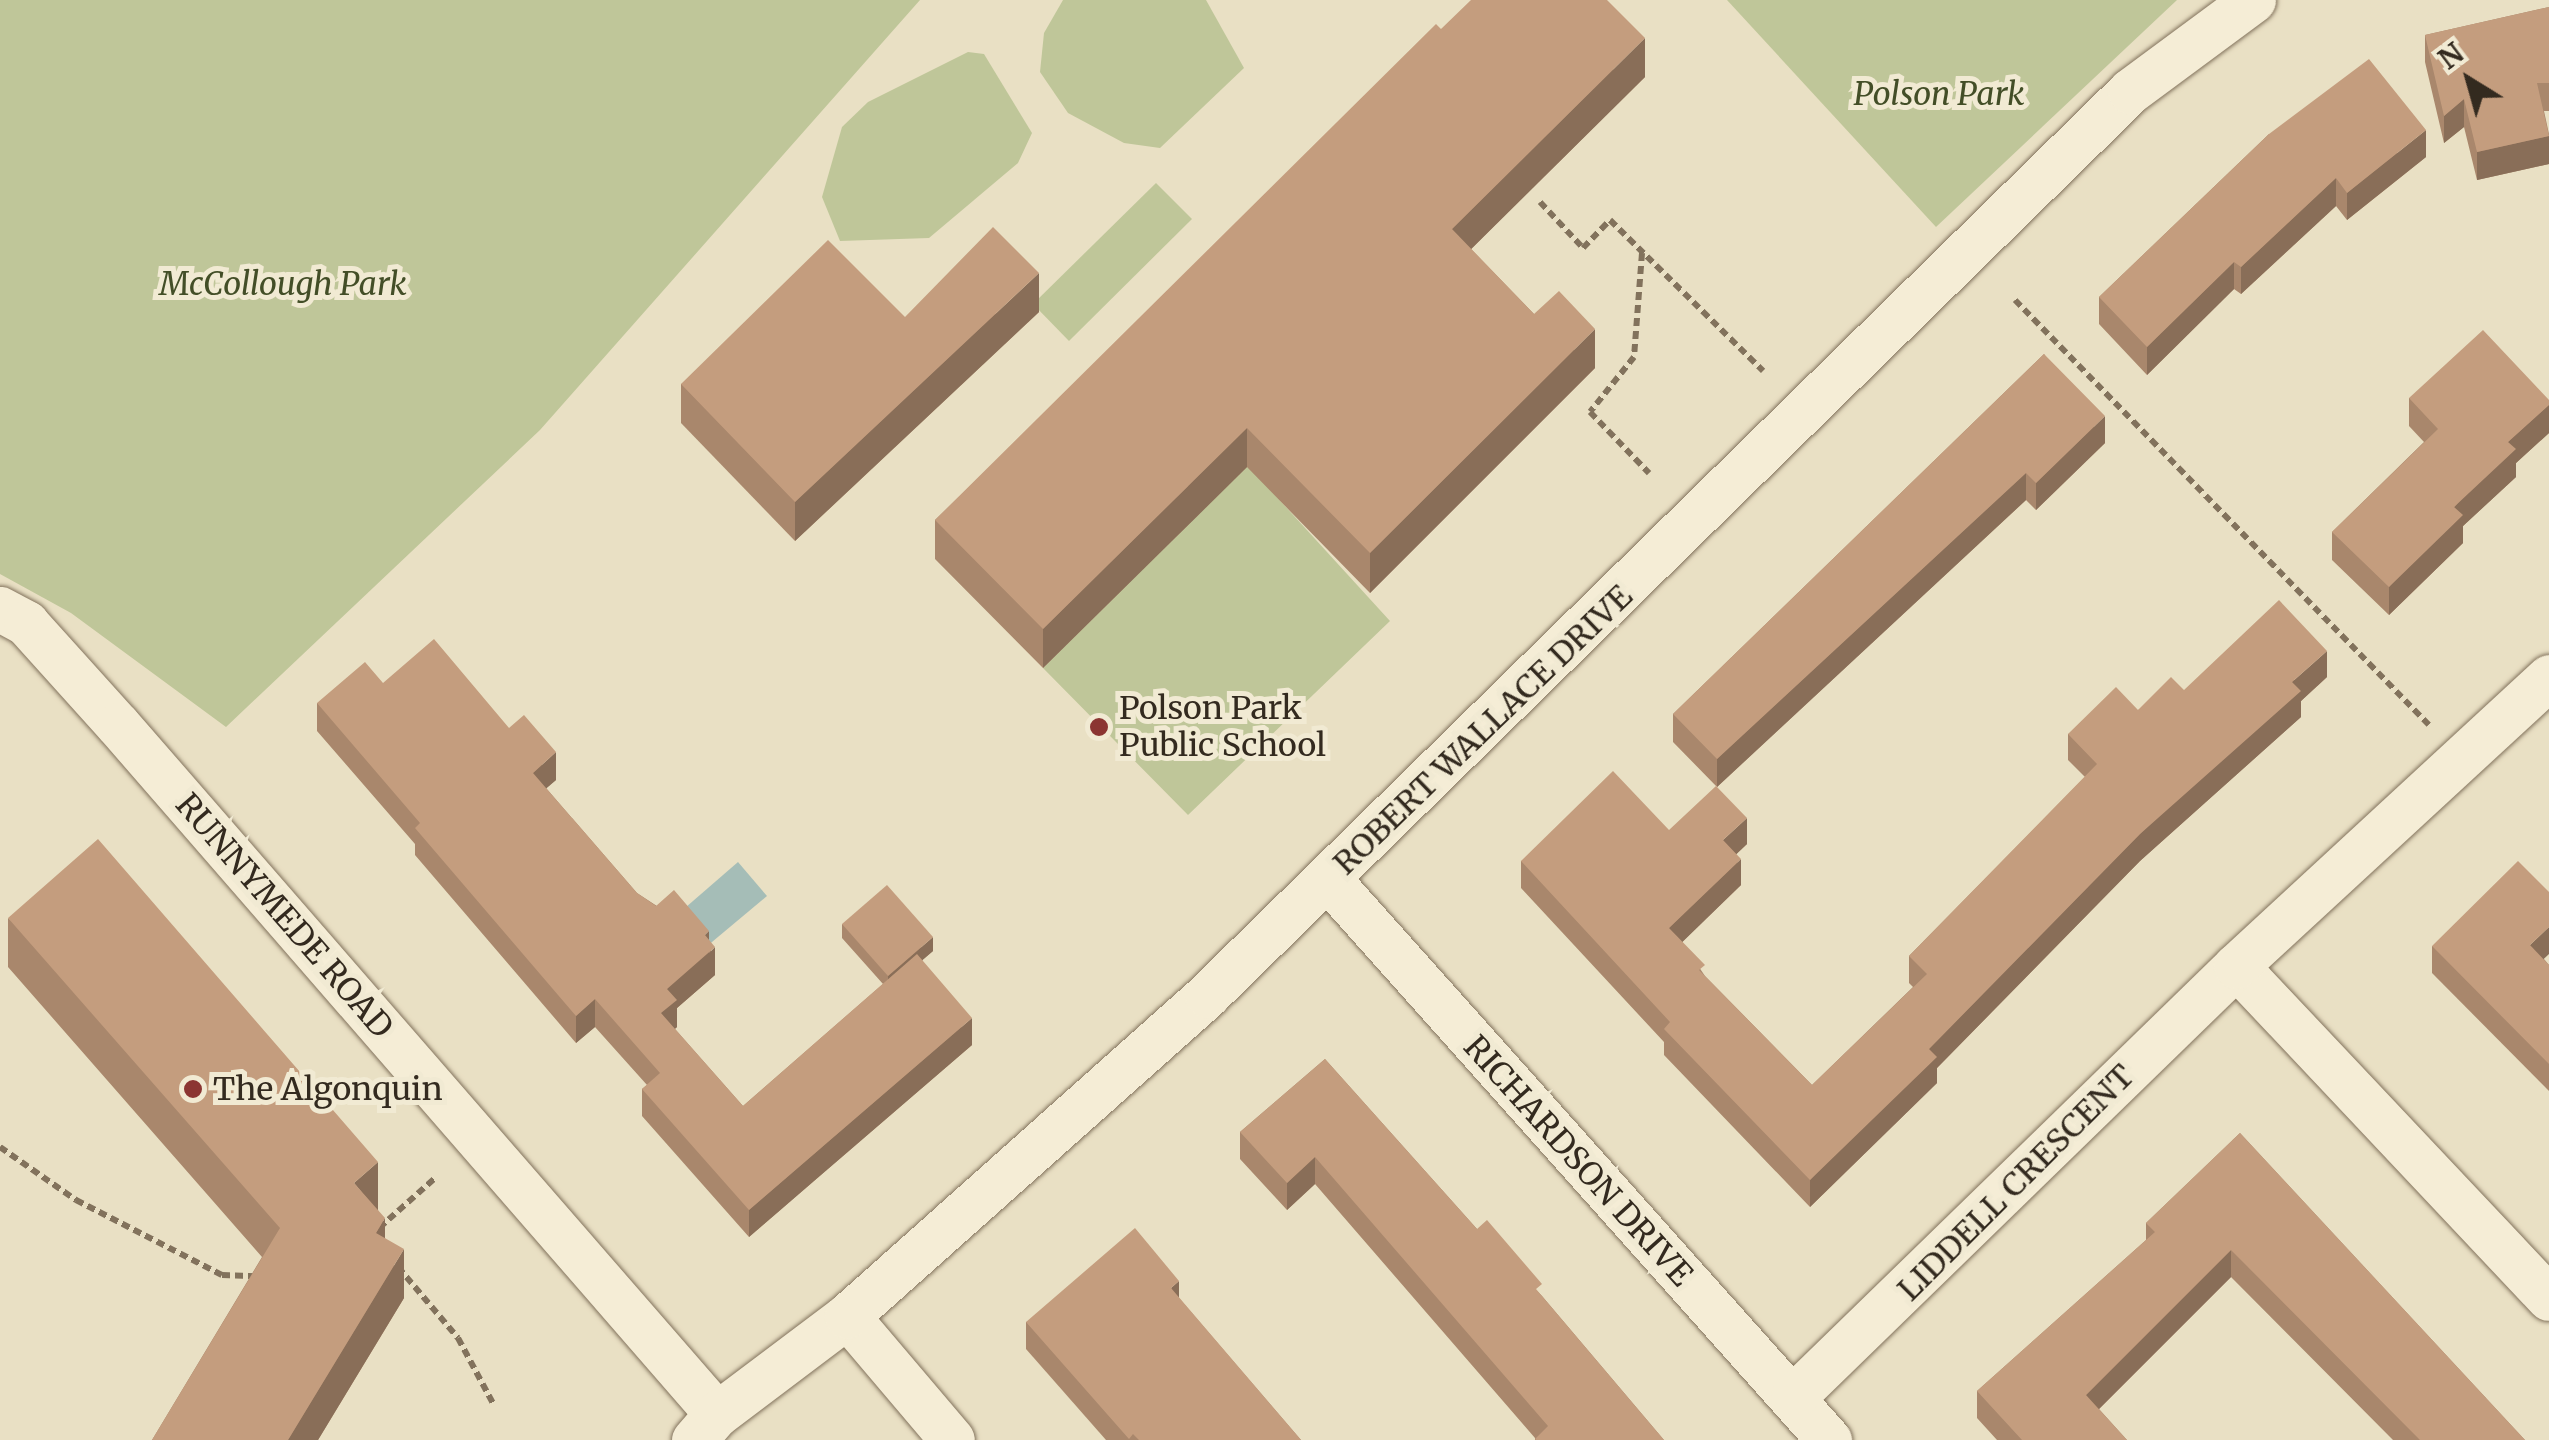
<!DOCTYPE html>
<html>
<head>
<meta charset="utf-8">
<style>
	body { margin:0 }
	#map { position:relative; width:2549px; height:1440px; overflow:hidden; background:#e9e0c4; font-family:Merriweather,serif }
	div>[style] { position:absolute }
	.green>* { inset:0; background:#bfc699 }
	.water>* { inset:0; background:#a5bdb7 }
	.path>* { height:6px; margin-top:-3px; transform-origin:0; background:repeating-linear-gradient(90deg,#82725c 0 8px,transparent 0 13px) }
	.roads { filter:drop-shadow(0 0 2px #82725c) drop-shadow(0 0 2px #82725c) }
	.street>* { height:45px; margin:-22.5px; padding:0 22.5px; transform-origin:22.5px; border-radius:22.5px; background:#f5edd6 }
	.wall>* { inset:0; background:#a9876c }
	.shaded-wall>* { inset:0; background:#896e58 }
	.building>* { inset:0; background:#c49d7e }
	.dots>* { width:28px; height:28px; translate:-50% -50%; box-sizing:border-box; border:5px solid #f1ead3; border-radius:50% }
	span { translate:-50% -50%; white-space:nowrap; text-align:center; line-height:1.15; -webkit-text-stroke:10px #f1ead3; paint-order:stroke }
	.park-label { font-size:32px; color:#434e27; font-style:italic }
	.poi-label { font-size:32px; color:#332a1f }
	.left { translate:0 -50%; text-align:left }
	.street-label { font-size:32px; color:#332a1f }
	.north { position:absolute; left:2419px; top:30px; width:100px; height:100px; -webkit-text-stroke:8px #f1ead3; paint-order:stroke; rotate:323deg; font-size:28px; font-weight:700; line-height:40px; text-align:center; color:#332a1f }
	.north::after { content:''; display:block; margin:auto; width:35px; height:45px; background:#332a1f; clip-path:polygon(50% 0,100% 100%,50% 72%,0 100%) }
</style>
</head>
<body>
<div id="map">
	<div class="green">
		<div style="clip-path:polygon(0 0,920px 0,540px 430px,226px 727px,71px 613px,0 574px)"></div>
		<div style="clip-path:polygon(1063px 0,1206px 0,1244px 68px,1160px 148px,1124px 143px,1068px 113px,1040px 72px,1044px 33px)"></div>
		<div style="clip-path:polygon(1727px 0,2177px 0,1936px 227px)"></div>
		<div style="clip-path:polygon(968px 52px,984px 54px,1032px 133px,1018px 163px,929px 238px,840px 241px,822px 197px,842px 127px,868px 102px)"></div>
		<div style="clip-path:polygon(1156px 183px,1192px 219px,1069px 341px,1033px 304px)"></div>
		<div style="clip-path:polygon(1283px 431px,1274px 494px,1390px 621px,1188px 815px,1043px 668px)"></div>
	</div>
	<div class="water">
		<div style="clip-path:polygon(738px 862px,767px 896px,706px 947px,678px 914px)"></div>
	</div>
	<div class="path">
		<div style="left:1540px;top:202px;width:63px;rotate:46.9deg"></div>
		<div style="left:1583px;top:248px;width:39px;rotate:-46deg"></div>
		<div style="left:1610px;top:220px;width:215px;rotate:44.6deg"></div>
		<div style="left:1642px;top:253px;width:104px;rotate:94.4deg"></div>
		<div style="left:1634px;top:357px;width:70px;rotate:128.7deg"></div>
		<div style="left:1590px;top:412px;width:85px;rotate:46deg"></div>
		<div style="left:2015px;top:300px;width:593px;rotate:45.75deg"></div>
		<div style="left:0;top:1147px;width:93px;rotate:34.9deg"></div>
		<div style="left:76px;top:1200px;width:164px;rotate:27.2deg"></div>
		<div style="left:222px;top:1275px;width:37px;rotate:2deg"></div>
		<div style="left:379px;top:1228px;width:74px;rotate:-41.7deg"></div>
		<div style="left:398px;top:1267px;width:93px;rotate:49.8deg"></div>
		<div style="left:458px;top:1338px;width:76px;rotate:61.8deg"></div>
	</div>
	<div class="roads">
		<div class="street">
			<div style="left:0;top:609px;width:30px;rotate:28deg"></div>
			<div style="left:26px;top:623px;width:137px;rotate:48deg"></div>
			<div style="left:118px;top:725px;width:913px;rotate:49deg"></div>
			<div style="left:1329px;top:880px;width:751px;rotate:48.24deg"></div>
			<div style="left:2236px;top:966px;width:456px;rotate:46.7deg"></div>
			<div style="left:847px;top:1316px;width:162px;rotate:49.7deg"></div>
			<div style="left:1793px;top:1397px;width:618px;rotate:-44.21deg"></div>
			<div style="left:2236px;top:966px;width:426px;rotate:-42.7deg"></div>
			<div style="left:694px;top:1440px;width:35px;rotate:-49deg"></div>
			<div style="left:717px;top:1414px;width:163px;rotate:-37deg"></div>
			<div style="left:847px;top:1316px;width:482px;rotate:-41.7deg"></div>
			<div style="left:1207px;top:995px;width:1292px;rotate:-44.4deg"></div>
			<div style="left:2130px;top:91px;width:153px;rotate:-36.5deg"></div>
		</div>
	</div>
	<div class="wall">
		<div style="clip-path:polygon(2549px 7px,2549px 111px,2544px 111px,2549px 134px,2549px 164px,2477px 180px,2464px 127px,2444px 143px,2425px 62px,2425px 35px)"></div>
		<div style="clip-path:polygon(1441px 29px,1645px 77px,1471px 249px,1534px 314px,1595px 368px,1370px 593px,1247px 467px,1043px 668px,935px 559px,935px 520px)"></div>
		<div style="clip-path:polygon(2269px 134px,2426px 157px,2347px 220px,2336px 206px,2241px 294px,2234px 289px,2147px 375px,2099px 324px,2099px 297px)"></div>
		<div style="clip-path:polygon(1039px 312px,795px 541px,681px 423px,681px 384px,905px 317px)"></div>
		<div style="clip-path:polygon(2044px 354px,2105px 443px,2036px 510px,2026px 500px,1717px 787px,1673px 742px,1673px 714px)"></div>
		<div style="clip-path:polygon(2409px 398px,2549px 400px,2549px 433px,2516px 463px,2516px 477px,2463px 526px,2463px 543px,2389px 615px,2332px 560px,2332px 532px,2424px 442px,2409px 426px)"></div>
		<div style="clip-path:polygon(2327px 677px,2301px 701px,2301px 717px,2140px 861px,1937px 1068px,1937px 1083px,1810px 1207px,1664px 1055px,1664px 1042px,1521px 888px,1521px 861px,1669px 830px,1747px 844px,1736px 854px,1741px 885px,1682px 942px,1705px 976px,1812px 1085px,1913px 987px,1909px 983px,1909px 956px,2085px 777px,2068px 760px,2068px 734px,2138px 710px,2184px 690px)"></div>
		<div style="clip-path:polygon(317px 703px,509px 728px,556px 780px,546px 788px,637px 893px,709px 940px,715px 975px,677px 1008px,677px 1027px,675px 1029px,743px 1106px,883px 984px,842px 938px,842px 924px,933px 951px,922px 960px,972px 1045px,749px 1237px,642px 1116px,642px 1089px,647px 1085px,595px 1027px,576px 1043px,415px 855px,415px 844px,317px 731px)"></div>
		<div style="clip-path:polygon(8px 918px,378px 1210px,385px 1238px,404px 1298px,318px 1440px,152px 1440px,262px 1257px,8px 967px)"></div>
		<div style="clip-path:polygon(2432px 946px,2544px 959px,2549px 965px,2549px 1091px,2432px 973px)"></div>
		<div style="clip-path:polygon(1325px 1059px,1477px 1229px,1542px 1296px,1664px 1440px,1535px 1440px,1535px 1438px,1315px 1184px,1287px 1210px,1240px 1159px,1240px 1132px)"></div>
		<div style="clip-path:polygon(2240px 1133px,2525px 1440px,2393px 1440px,2231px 1277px,2099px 1409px,2127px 1440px,1997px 1440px,1977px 1418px,1977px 1391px,2146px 1240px,2146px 1223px)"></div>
		<div style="clip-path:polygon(1179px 1298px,1301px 1440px,1106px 1440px,1026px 1349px,1026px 1322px)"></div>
	</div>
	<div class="shaded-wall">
		<div style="clip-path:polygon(1645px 38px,1645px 77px,1452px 268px,1452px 229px)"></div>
		<div style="clip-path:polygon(2464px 99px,2464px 127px,2444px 143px,2444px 116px)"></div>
		<div style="clip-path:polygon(2426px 130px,2426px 157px,2347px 220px,2347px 193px)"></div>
		<div style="clip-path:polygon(2549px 136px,2549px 164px,2477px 180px,2477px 152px)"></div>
		<div style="clip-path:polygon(2336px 178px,2336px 206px,2241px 294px,2241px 267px)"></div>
		<div style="clip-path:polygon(2234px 262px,2234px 289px,2147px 375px,2147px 347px)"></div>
		<div style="clip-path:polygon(1039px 273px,1039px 312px,795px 541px,795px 502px)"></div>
		<div style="clip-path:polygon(1595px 329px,1595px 368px,1370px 593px,1370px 553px)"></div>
		<div style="clip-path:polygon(2549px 405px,2549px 433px,2516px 463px,2516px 477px,2463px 526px,2463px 543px,2389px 615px,2389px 587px,2508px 442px)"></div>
		<div style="clip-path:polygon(2105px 416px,2105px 443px,2036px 510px,2036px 483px)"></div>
		<div style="clip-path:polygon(1247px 428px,1247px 467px,1043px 668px,1043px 629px)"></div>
		<div style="clip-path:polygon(2026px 473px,2026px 500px,1717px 787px,1717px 759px)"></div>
		<div style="clip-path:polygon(2327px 651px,2327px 677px,2301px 701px,2301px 717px,2140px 861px,1937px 1068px,1937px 1083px,1810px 1207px,1810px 1180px,1929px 1049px,2140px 834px,2292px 682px)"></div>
		<div style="clip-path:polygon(556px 752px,556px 780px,533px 800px,533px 773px)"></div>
		<div style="clip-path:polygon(1747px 818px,1747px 844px,1723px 867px,1723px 840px)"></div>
		<div style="clip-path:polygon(1741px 859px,1741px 885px,1669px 955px,1669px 928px)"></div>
		<div style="clip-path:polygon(2549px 927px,2549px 954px,2530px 972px,2530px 945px)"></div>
		<div style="clip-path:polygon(709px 931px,709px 953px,715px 947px,715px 975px,677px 1008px,677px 1027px,661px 1040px,661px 1013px,667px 989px,705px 935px)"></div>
		<div style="clip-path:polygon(933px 937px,933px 951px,888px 990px,888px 976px)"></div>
		<div style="clip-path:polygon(595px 999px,595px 1027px,576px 1043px,576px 1016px)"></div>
		<div style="clip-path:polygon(972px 1018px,972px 1045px,749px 1237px,749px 1210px)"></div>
		<div style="clip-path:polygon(1315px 1157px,1315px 1184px,1287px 1210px,1287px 1183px)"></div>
		<div style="clip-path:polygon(378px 1162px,378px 1212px,354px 1183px)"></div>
		<div style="clip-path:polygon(385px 1218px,385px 1267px,376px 1233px)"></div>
		<div style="clip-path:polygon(404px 1249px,404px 1298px,318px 1440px,288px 1440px)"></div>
		<div style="clip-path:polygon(2231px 1250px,2231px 1277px,2086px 1422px,2086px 1395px)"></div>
		<div style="clip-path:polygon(1179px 1281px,1179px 1309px,1171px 1288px)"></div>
	</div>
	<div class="building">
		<div style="clip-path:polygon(1471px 0,1607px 0,1645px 38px,1452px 229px,1534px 314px,1559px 291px,1595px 329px,1370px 553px,1247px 428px,1043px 629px,935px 520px,1436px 24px,1441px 29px)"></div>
		<div style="clip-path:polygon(2549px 7px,2549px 83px,2537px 83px,2549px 136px,2477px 152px,2464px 99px,2444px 116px,2425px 35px)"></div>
		<div style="clip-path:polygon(2369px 59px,2426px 130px,2347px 193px,2336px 178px,2241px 267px,2234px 262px,2147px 347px,2099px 297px,2269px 134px)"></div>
		<div style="clip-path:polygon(993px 227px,1039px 273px,795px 502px,681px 384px,828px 240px,905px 317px)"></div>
		<div style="clip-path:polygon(2483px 330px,2549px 400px,2549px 405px,2508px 442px,2516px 449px,2454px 507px,2463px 515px,2389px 587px,2332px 532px,2438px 429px,2409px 398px)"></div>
		<div style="clip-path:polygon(2044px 354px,2105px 416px,2036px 483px,2026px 473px,1717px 759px,1673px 714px)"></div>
		<div style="clip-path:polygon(2279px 600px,2327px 651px,2292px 682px,2301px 691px,2140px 834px,1929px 1049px,1937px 1057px,1810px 1180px,1664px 1029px,1670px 1022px,1521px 861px,1613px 771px,1669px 830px,1716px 786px,1747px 818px,1723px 840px,1741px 859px,1669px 928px,1705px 965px,1699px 970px,1812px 1085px,1927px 974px,1909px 956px,2097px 764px,2068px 734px,2116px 687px,2138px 710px,2171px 677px,2184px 690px)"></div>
		<div style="clip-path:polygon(434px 639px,509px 728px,524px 715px,556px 752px,533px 773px,637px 893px,656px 906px,674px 890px,709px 931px,705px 935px,715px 947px,667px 989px,677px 1000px,661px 1013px,743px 1106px,917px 954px,972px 1018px,749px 1210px,642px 1089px,660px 1073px,595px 999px,576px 1016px,415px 828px,420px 823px,317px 703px,365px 662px,383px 683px)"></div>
		<div style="clip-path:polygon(98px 839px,378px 1162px,354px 1183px,385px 1218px,376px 1233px,404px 1249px,288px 1440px,152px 1440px,280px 1228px,8px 918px)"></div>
		<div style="clip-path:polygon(2518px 861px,2549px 892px,2549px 927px,2530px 945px,2549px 965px,2549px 1064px,2432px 946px)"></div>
		<div style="clip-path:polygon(887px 885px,933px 937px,888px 976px,842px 924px)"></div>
		<div style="clip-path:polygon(1325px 1059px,1477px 1229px,1487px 1220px,1542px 1284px,1536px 1289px,1664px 1440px,1536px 1440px,1535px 1439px,1548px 1426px,1315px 1157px,1287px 1183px,1240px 1132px)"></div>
		<div style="clip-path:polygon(2240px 1133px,2525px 1440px,2420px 1440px,2231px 1250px,2086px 1395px,2127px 1440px,2022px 1440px,1977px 1391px,2155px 1232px,2146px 1223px)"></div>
		<div style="clip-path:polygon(1135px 1228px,1179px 1281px,1171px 1288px,1301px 1440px,1139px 1440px,1133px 1434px,1129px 1439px,1026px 1322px)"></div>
	</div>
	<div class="dots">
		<div style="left:1099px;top:727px;background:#8b3532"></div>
		<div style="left:193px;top:1089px;background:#8b3532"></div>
	</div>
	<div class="park-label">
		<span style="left:1939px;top:94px">Polson Park</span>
		<span style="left:283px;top:284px">McCollough Park</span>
	</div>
	<div class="poi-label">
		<span class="left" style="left:1119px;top:727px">Polson Park<br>Public School</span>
		<span class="left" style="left:213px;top:1089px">The Algonquin</span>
	</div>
	<div class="street-label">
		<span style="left:1483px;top:730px;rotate:-44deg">ROBERT WALLACE DRIVE</span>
		<span style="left:284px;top:916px;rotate:49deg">RUNNYMEDE ROAD</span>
		<span style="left:1578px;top:1161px;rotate:48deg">RICHARDSON DRIVE</span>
		<span style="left:2016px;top:1183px;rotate:-45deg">LIDDELL CRESCENT</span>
	</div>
	<div class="north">N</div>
</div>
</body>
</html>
